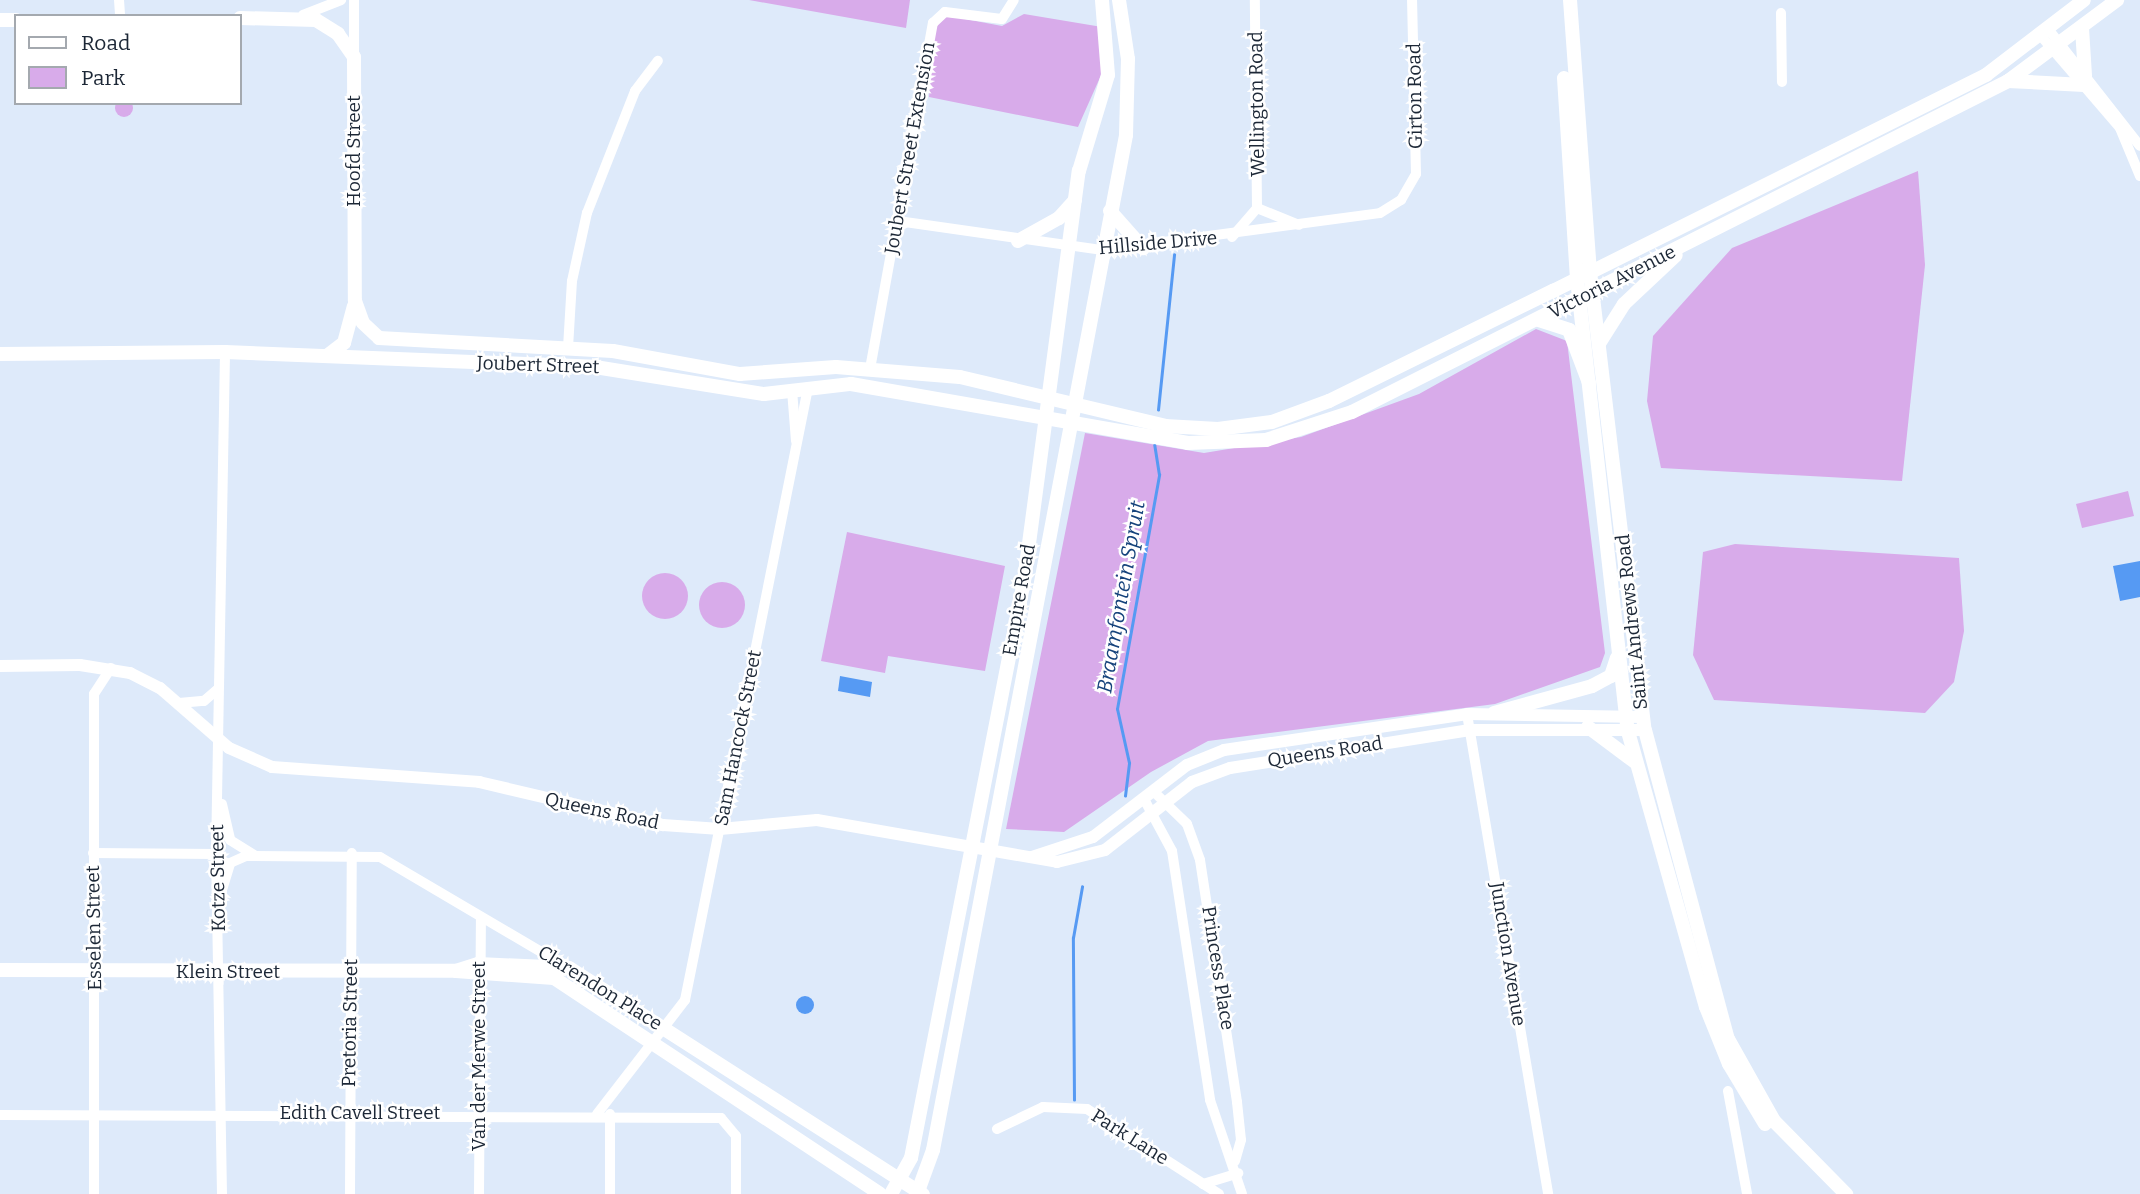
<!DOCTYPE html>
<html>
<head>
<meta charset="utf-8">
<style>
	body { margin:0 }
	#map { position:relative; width:2140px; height:1194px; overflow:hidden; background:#deeafa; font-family:Bitter,serif }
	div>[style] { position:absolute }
	.green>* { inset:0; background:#d8abea }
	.round { border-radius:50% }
	.water>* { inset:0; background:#569af3 }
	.stream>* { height:2.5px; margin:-1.25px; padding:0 1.25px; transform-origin:1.25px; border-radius:1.25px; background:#569af3 }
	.minor>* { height:10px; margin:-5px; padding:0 5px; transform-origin:5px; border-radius:5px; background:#fff }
	.tertiary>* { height:12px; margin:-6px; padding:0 6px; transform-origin:6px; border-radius:6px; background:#fff }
	.secondary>* { height:14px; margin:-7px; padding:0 7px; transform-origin:7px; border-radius:7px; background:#fff }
	.primary>* { height:14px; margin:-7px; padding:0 7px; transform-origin:7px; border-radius:7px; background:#fff }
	span { translate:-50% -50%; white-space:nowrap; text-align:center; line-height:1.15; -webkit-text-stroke:5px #fff; paint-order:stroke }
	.street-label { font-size:19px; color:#1c2736 }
	.water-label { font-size:21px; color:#16437c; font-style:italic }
	.legend { position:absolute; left:14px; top:14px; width:228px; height:91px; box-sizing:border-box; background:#fff; border:2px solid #a4a9af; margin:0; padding:9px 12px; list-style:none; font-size:21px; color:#1c2736 }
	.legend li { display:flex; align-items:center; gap:14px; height:35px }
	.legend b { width:35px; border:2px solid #a4a9af }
</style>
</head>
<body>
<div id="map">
	<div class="green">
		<div style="clip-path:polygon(749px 0,910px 0,906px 28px)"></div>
		<div style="clip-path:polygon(1024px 14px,1102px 27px,1102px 73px,1078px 127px,929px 97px,935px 28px,944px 15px,1002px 26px)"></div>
		<div class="round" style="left:115px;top:99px;width:18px;height:18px"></div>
		<div style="clip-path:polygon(1918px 171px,1925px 265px,1902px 481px,1661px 468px,1647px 401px,1653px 336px,1732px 248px)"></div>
		<div style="clip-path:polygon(1536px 329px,1567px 341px,1605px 653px,1600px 667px,1495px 704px,1208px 741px,1151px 772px,1064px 832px,1006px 829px,1085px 433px,1204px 453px,1301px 437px,1419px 394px)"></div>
		<div style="clip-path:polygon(2128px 491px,2134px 516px,2082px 528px,2076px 504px)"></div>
		<div style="clip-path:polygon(847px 532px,1005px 566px,985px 671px,888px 656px,885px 673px,821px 661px)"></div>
		<div style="clip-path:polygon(1735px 544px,1959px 558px,1964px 631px,1954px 682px,1925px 713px,1714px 700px,1693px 655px,1703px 552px)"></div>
		<div class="round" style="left:642px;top:573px;width:46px;height:46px"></div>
		<div class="round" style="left:699px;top:582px;width:46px;height:46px"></div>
	</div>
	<div class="water">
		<div style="clip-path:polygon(2140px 561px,2140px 597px,2120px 601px,2113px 566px)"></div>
		<div style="clip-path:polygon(840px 676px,872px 682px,870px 697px,838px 691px)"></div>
		<div class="round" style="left:796px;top:996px;width:18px;height:18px"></div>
	</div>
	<div class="stream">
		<div style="left:1158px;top:410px;width:156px;rotate:-84.1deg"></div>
		<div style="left:1125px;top:796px;width:33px;rotate:-83deg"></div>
		<div style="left:1129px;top:763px;width:55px;rotate:-102.5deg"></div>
		<div style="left:1117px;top:709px;width:238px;rotate:-79.8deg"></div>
		<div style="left:1159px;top:475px;width:30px;rotate:-99deg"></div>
		<div style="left:1074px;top:1100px;width:162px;rotate:-90.4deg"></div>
		<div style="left:1073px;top:938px;width:52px;rotate:-80deg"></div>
	</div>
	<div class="minor">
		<div style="left:119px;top:0;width:16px;rotate:86deg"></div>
		<div style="left:1781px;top:13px;width:69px;rotate:89.2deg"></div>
		<div style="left:303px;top:15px;width:41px;rotate:-21.5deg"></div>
		<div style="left:2049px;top:30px;width:147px;rotate:51.9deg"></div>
		<div style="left:2041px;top:36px;width:121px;rotate:49.3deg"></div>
		<div style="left:2120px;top:128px;width:52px;rotate:67.4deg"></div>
		<div style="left:354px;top:55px;width:55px;rotate:-90deg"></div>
		<div style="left:1257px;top:208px;width:45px;rotate:22deg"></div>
		<div style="left:898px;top:221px;width:207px;rotate:8.1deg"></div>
		<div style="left:1103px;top:250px;width:279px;rotate:-7.6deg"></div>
		<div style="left:1380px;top:213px;width:25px;rotate:-32deg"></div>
		<div style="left:1401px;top:200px;width:30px;rotate:-60deg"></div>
		<div style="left:1416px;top:174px;width:174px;rotate:-91.3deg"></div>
		<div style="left:1232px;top:237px;width:38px;rotate:-49deg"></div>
		<div style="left:1257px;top:208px;width:208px;rotate:-90.6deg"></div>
		<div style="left:568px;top:348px;width:67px;rotate:-86.6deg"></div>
		<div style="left:572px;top:281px;width:70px;rotate:-77.6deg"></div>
		<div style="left:587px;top:213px;width:131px;rotate:-68.5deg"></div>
		<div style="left:635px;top:91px;width:38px;rotate:-53deg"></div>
		<div style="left:870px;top:369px;width:352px;rotate:-79.7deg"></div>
		<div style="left:933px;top:23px;width:16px;rotate:-43deg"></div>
		<div style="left:945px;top:12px;width:57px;rotate:7deg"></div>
		<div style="left:1002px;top:19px;width:22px;rotate:-58deg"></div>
		<div style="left:792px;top:390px;width:51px;rotate:85.5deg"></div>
		<div style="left:179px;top:703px;width:25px;rotate:-5deg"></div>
		<div style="left:204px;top:701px;width:18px;rotate:-41deg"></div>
		<div style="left:1467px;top:714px;width:487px;rotate:80.4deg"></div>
		<div style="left:1153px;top:791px;width:47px;rotate:44.1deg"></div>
		<div style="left:1187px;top:824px;width:38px;rotate:70deg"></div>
		<div style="left:1200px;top:860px;width:245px;rotate:81.3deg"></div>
		<div style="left:1237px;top:1102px;width:38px;rotate:84deg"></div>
		<div style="left:1241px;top:1140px;width:22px;rotate:106deg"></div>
		<div style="left:1144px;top:799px;width:59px;rotate:61.7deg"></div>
		<div style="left:1172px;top:851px;width:252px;rotate:81.3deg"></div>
		<div style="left:1210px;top:1100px;width:99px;rotate:71.2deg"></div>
		<div style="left:222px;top:804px;width:37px;rotate:77deg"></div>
		<div style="left:230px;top:840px;width:28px;rotate:32deg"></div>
		<div style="left:93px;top:853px;width:123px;rotate:0.5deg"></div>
		<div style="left:222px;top:890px;width:28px;rotate:-73deg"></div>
		<div style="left:230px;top:863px;width:17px;rotate:-24deg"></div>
		<div style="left:246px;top:856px;width:134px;rotate:0.4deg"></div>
		<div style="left:380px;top:857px;width:217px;rotate:30.5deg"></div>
		<div style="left:1728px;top:1091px;width:105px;rotate:79.5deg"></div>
		<div style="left:597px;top:1114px;width:144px;rotate:-52.3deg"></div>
		<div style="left:685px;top:1000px;width:624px;rotate:-78.64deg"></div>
		<div style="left:0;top:1115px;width:721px;rotate:0.24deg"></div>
		<div style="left:721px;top:1118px;width:23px;rotate:50deg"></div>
		<div style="left:736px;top:1136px;width:58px;rotate:90deg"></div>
		<div style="left:997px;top:1129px;width:51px;rotate:-25.6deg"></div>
		<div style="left:1043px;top:1107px;width:44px;rotate:2.6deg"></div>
		<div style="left:1087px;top:1109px;width:157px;rotate:32.8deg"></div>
		<div style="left:1203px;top:1184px;width:37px;rotate:-17deg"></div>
		<div style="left:94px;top:1194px;width:500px;rotate:-90deg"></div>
		<div style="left:94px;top:694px;width:31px;rotate:-57deg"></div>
		<div style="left:222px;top:1194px;width:340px;rotate:-91deg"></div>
		<div style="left:216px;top:854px;width:502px;rotate:-88.97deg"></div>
		<div style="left:350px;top:1194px;width:341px;rotate:-89.7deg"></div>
		<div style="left:479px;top:1194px;width:277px;rotate:-89.6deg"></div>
		<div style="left:610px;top:1194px;width:80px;rotate:-90deg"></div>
	</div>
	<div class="tertiary">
		<div style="left:0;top:666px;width:80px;rotate:-0.7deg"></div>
		<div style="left:80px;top:665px;width:51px;rotate:9.1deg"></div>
		<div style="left:130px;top:673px;width:34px;rotate:27deg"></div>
		<div style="left:160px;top:688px;width:91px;rotate:41deg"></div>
		<div style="left:229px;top:748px;width:47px;rotate:23.8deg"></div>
		<div style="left:272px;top:767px;width:208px;rotate:4.1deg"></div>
		<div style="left:479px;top:782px;width:189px;rotate:13.2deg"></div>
		<div style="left:663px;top:825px;width:57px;rotate:4deg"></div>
		<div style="left:720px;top:829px;width:97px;rotate:-5.3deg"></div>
		<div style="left:817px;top:820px;width:244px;rotate:9.9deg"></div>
		<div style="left:1057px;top:862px;width:49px;rotate:-14deg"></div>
		<div style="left:1105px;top:850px;width:110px;rotate:-38deg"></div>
		<div style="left:1192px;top:782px;width:40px;rotate:-20.2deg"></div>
		<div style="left:1230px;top:768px;width:243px;rotate:-9deg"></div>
		<div style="left:1470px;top:730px;width:175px"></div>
		<div style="left:1032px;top:857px;width:64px;rotate:-18.2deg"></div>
		<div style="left:1093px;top:837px;width:118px;rotate:-37.5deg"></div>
		<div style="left:1187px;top:765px;width:40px;rotate:-22deg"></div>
		<div style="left:1224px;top:750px;width:246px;rotate:-8.4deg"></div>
		<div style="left:1467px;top:714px;width:176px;rotate:1deg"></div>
	</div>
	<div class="secondary">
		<div style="left:1570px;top:0;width:273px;rotate:85.8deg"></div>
		<div style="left:1590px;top:272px;width:461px;rotate:83.2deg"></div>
		<div style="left:1645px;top:730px;width:320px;rotate:75deg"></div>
		<div style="left:1728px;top:1039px;width:94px;rotate:60.7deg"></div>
		<div style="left:1774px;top:1121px;width:103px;rotate:45.4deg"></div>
		<div style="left:1564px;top:78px;width:201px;rotate:86.3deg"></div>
		<div style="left:1577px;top:279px;width:452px;rotate:83.6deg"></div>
		<div style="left:1627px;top:728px;width:290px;rotate:74.2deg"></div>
		<div style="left:1706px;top:1007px;width:61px;rotate:68deg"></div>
		<div style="left:1729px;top:1064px;width:70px;rotate:59deg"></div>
		<div style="left:1110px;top:211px;width:50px;rotate:48.3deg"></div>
		<div style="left:1018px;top:241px;width:47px;rotate:-29.3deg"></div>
		<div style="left:1059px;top:218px;width:24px;rotate:-48deg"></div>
		<div style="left:1494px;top:713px;width:102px;rotate:-15.4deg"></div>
		<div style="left:1592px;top:686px;width:21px;rotate:-28deg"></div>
		<div style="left:1611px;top:676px;width:19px;rotate:-72deg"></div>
		<div style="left:1588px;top:727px;width:59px;rotate:36.7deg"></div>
		<div style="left:891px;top:1194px;width:41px;rotate:-60.9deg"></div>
		<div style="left:911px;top:1158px;width:588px;rotate:-78.92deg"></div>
		<div style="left:1024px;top:581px;width:414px;rotate:-82.4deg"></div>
		<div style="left:1079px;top:171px;width:100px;rotate:-73.2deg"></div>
		<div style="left:1108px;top:75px;width:75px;rotate:-94.6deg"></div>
		<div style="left:917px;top:1194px;width:47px;rotate:-70deg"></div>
		<div style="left:933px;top:1150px;width:1033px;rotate:-79.23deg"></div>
		<div style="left:1126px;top:135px;width:76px;rotate:-88.5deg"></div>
		<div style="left:1128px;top:59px;width:60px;rotate:-98.7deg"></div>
	</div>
	<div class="primary">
		<div style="left:240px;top:18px;width:76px;rotate:1.5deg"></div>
		<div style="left:316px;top:20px;width:26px;rotate:32deg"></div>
		<div style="left:338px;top:34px;width:28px;rotate:55deg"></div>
		<div style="left:354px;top:57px;width:244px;rotate:89.8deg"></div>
		<div style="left:355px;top:301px;width:23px;rotate:70deg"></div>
		<div style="left:363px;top:323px;width:22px;rotate:43deg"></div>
		<div style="left:379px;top:338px;width:234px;rotate:3.2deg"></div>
		<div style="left:613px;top:351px;width:129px;rotate:10.3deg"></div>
		<div style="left:740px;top:374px;width:96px;rotate:-4.2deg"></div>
		<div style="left:836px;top:367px;width:124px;rotate:4.6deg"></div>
		<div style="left:960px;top:377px;width:211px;rotate:13.4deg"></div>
		<div style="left:1165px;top:426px;width:53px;rotate:3.2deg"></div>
		<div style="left:1218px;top:429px;width:54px;rotate:-7.4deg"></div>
		<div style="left:1272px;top:422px;width:61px;rotate:-20.2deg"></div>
		<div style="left:1329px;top:401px;width:250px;rotate:-26.2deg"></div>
		<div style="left:1553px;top:291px;width:484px;rotate:-26.5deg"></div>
		<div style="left:1986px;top:75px;width:123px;rotate:-37.4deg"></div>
		<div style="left:0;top:20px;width:16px"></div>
		<div style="left:2082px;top:28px;width:48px;rotate:86.4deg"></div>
		<div style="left:2008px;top:81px;width:76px;rotate:3deg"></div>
		<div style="left:1539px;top:320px;width:32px;rotate:18deg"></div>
		<div style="left:1569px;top:330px;width:57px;rotate:69.3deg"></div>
		<div style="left:1600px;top:342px;width:45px;rotate:-57.7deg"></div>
		<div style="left:1624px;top:304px;width:71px;rotate:-43.3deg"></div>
		<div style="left:0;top:354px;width:225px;rotate:-0.5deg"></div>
		<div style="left:225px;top:352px;width:370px;rotate:2.3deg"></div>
		<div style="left:595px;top:367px;width:171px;rotate:9.1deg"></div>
		<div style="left:764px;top:394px;width:88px;rotate:-6.6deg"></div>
		<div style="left:851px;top:384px;width:342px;rotate:9.9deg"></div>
		<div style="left:1188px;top:443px;width:78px;rotate:-2.2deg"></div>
		<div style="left:1266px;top:440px;width:90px;rotate:-18deg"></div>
		<div style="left:1352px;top:412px;width:735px;rotate:-26.77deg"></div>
		<div style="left:2008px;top:81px;width:136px;rotate:-36.6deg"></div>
		<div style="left:328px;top:355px;width:20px;rotate:-37deg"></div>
		<div style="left:344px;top:343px;width:38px;rotate:-75deg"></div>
		<div style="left:0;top:970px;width:456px;rotate:0.1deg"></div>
		<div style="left:456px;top:971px;width:98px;rotate:4.1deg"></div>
		<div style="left:554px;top:978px;width:391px;rotate:33.5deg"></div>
		<div style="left:456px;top:971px;width:23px;rotate:-18deg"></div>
		<div style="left:478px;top:964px;width:91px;rotate:2.5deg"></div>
		<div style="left:569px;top:968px;width:420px;rotate:32.6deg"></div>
	</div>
	<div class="street-label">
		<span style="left:1415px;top:96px;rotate:-91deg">Girton Road</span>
		<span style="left:1257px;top:104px;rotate:-91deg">Wellington Road</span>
		<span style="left:910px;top:148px;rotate:-80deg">Joubert Street Extension</span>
		<span style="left:354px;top:151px;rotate:-90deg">Hoofd Street</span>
		<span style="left:1158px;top:243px;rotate:-5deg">Hillside Drive</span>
		<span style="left:1612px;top:282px;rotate:-27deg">Victoria Avenue</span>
		<span style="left:538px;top:365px;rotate:2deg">Joubert Street</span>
		<span style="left:1019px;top:600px;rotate:-80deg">Empire Road</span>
		<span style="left:1632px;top:622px;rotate:-96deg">Saint Andrews Road</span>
		<span style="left:738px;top:738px;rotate:-79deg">Sam Hancock Street</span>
		<span style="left:1325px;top:752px;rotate:-9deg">Queens Road</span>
		<span style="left:602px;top:811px;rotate:12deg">Queens Road</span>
		<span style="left:218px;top:878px;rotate:-91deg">Kotze Street</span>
		<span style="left:94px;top:928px;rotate:-91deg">Esselen Street</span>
		<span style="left:1508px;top:954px;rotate:81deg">Junction Avenue</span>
		<span style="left:1218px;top:968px;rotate:81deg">Princess Place</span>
		<span style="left:228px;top:972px">Klein Street</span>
		<span style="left:600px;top:988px;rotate:32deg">Clarendon Place</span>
		<span style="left:350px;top:1023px;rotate:-89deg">Pretoria Street</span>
		<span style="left:479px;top:1056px;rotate:-90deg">Van der Merwe Street</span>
		<span style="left:360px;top:1113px">Edith Cavell Street</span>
		<span style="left:1130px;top:1137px;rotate:32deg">Park Lane</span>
	</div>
	<div class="water-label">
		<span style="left:1121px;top:597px;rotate:-80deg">Braamfontein Spruit</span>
	</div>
	<ul class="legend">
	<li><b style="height:9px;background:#fff"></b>Road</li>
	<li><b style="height:19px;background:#d8abea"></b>Park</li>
	</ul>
</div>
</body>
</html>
